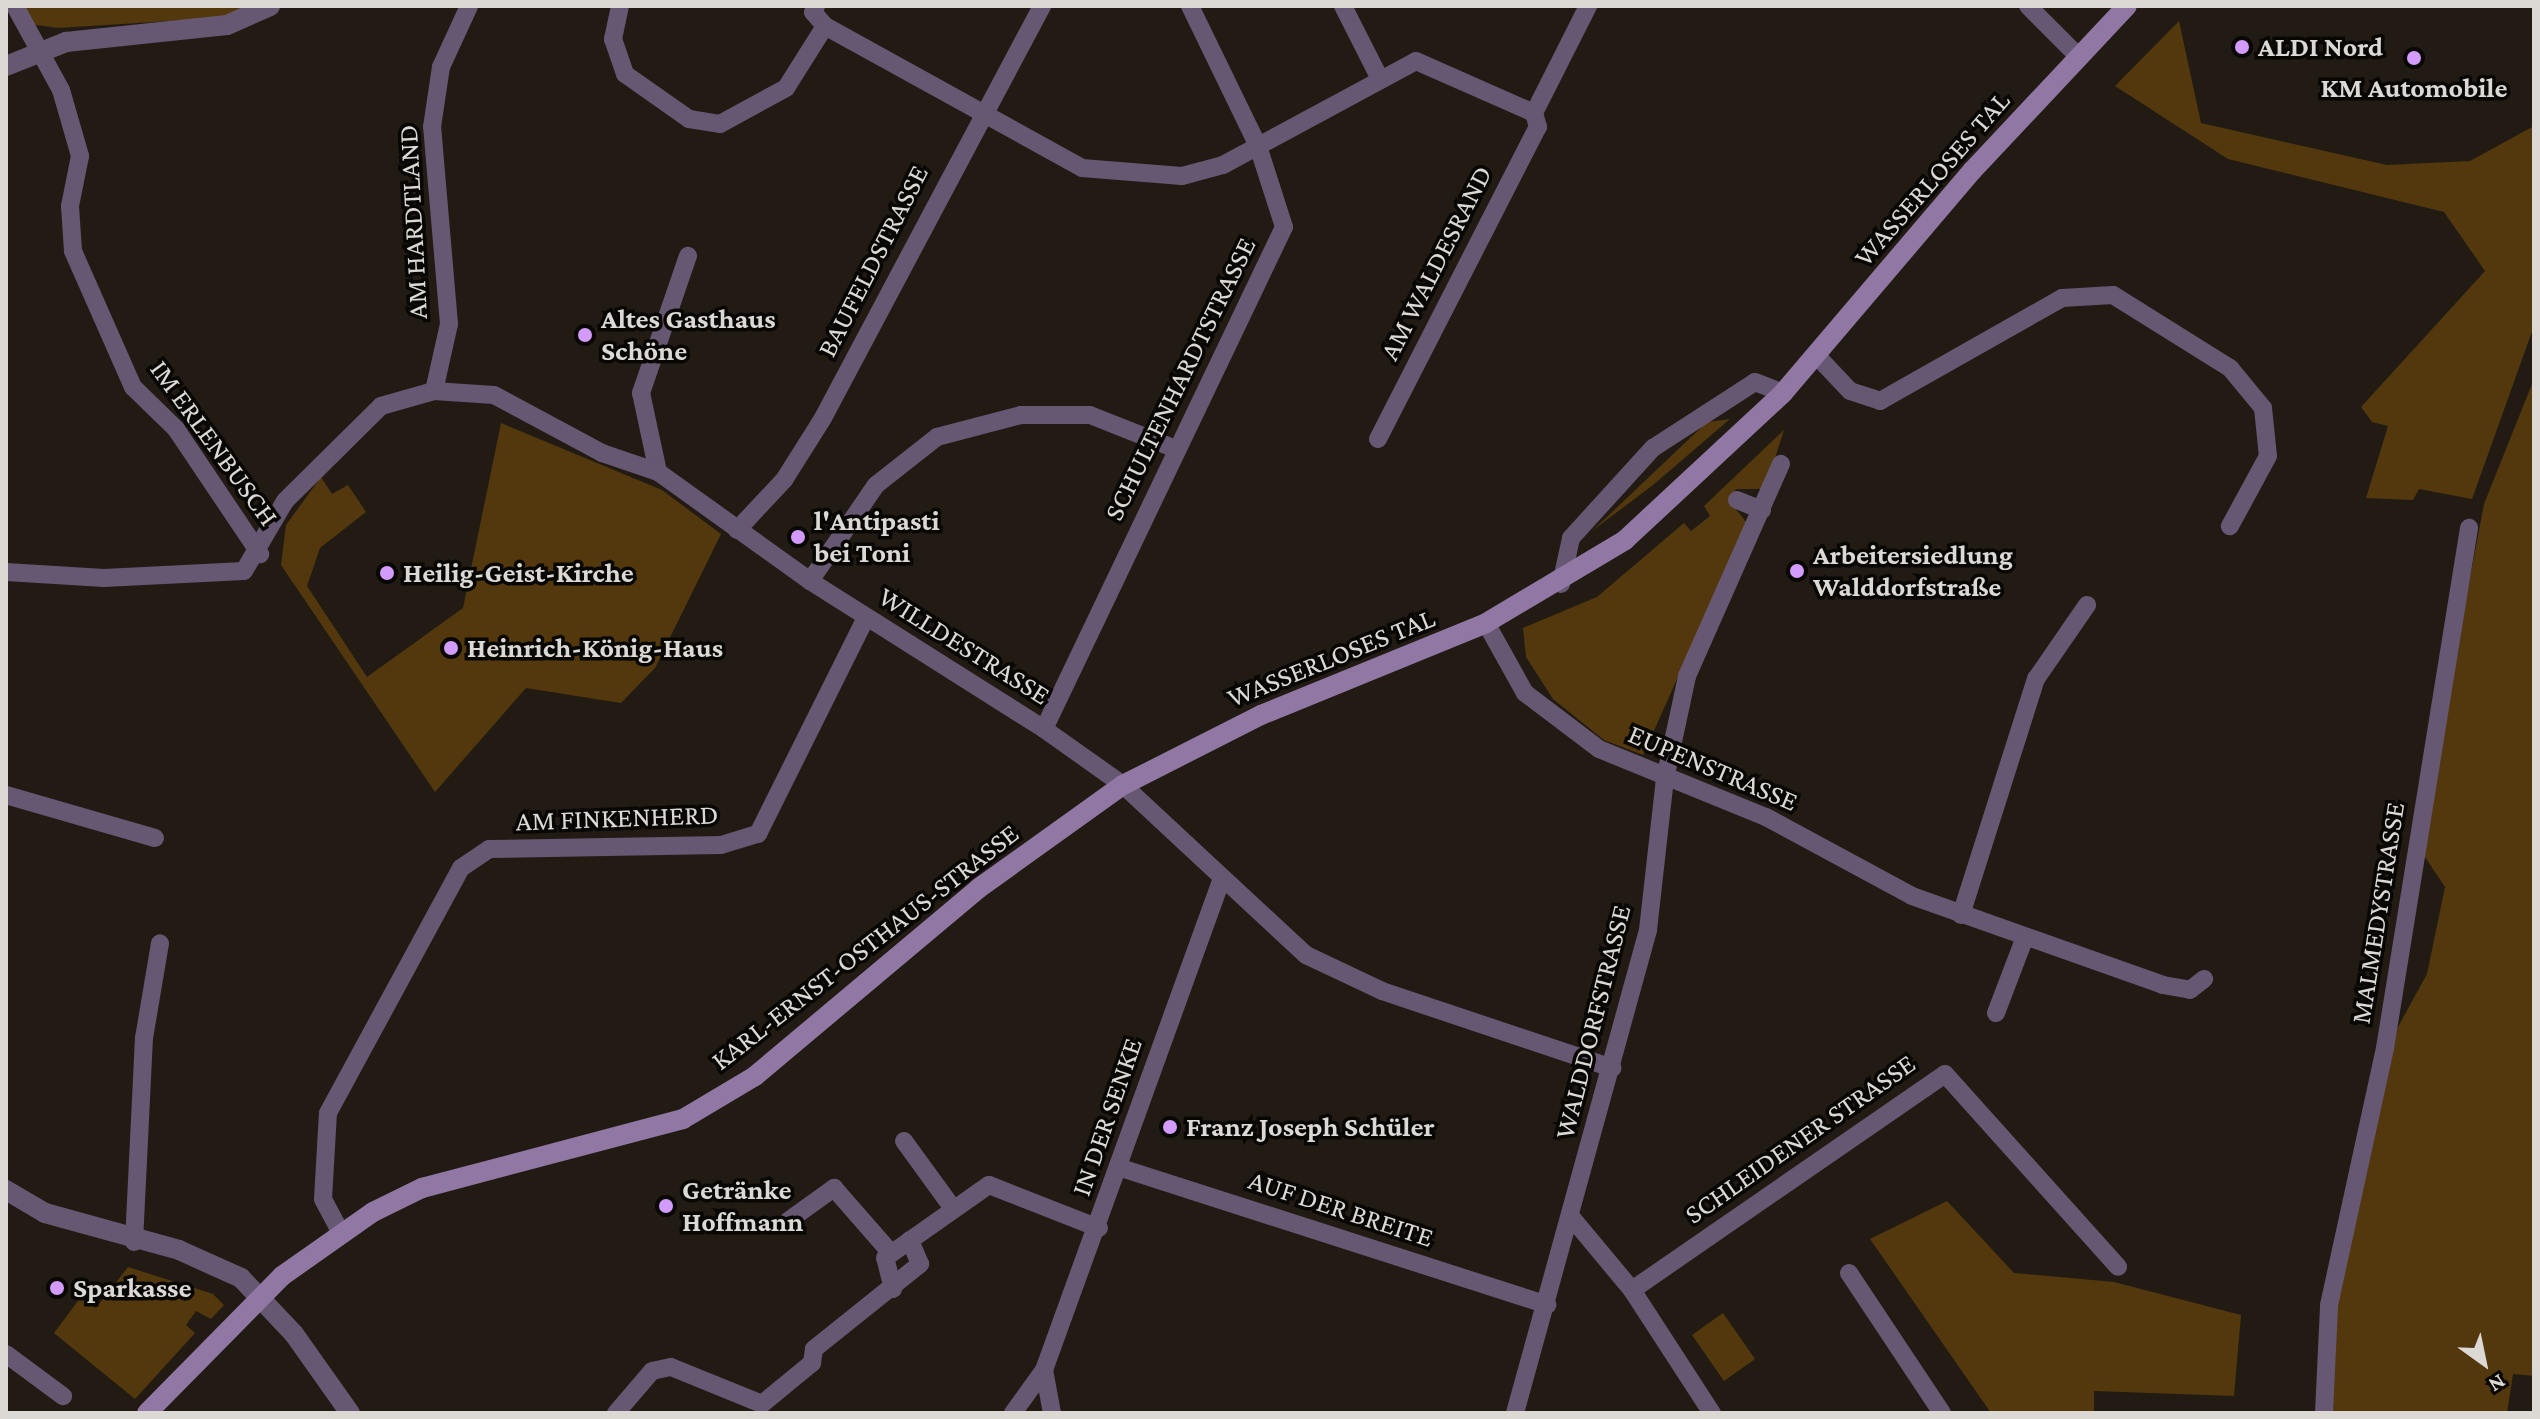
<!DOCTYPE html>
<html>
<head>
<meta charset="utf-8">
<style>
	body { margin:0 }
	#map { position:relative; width:2540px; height:1419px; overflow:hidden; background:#211b14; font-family:"Crimson Pro",serif }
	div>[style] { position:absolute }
	.green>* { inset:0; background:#53380d }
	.minor>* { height:18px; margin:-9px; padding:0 9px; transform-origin:9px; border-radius:9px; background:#665772 }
	.tertiary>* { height:20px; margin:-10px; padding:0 10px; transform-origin:10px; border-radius:10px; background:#665772 }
	.secondary>* { height:20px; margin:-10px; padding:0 10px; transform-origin:10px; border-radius:10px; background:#9178a4 }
	.dots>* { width:22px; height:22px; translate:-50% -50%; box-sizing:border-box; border:4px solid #090704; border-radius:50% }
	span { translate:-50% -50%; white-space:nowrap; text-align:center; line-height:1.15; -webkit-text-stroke:7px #090704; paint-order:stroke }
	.poi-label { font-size:28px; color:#dcd8d3; font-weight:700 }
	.left { translate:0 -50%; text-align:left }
	.street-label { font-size:28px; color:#dcd8d3 }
	.frame { position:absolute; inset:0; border:8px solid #dcd8d3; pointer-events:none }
	.north { position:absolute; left:2444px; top:1323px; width:80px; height:80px; -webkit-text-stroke:6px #090704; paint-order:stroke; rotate:147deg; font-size:22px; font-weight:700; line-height:32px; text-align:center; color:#dcd8d3 }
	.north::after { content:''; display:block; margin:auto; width:28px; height:36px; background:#dcd8d3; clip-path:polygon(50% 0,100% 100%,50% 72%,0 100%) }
</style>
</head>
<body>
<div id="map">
	<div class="green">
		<div style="clip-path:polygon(22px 6px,258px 6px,236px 17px,58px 28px,29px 24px)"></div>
		<div style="clip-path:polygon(2179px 21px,2201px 123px,2387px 165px,2470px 161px,2534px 126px,2534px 326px,2472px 499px,2419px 489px,2413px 500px,2366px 498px,2388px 426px,2372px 422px,2361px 407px,2485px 271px,2444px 212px,2228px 159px,2115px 86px)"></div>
		<div style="clip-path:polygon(2534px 379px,2534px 1376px,2513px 1374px,2507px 1413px,2325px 1413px,2330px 1305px,2387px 1047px,2427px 974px,2445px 887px,2419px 848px,2484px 504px)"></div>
		<div style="clip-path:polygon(1730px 419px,1653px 485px,1592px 531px,1707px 422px)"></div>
		<div style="clip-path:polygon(501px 423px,662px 490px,721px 534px,655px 668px,621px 703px,526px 688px,435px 792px,281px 565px,286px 525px,321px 477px,332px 494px,348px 485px,366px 512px,320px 548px,307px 586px,367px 677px,463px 608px)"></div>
		<div style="clip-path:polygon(1784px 430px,1765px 489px,1736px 489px,1730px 502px,1747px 523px,1643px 755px,1604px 740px,1553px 699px,1526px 657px,1523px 628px,1597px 597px,1684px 523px,1691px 531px,1710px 516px,1704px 506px)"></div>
		<div style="clip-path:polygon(1947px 1201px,2014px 1273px,2114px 1282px,2241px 1315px,2234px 1396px,2094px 1391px,2094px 1413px,1991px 1413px,1870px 1239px)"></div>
		<div style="clip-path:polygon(128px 1267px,213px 1294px,224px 1305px,211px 1319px,196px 1311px,186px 1325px,195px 1333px,135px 1399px,54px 1333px,80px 1298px,96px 1308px)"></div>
		<div style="clip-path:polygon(1723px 1313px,1755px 1359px,1724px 1381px,1692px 1335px)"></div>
	</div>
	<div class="minor">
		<div style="left:15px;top:6px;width:96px;rotate:61.3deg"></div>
		<div style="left:61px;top:90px;width:69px;rotate:73.9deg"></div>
		<div style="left:80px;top:156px;width:51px;rotate:101.3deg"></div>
		<div style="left:70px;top:206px;width:45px;rotate:86.2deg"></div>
		<div style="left:73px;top:251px;width:149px;rotate:66.2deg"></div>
		<div style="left:133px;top:387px;width:60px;rotate:44.3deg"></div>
		<div style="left:176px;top:429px;width:151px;rotate:56.1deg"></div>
		<div style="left:620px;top:6px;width:34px;rotate:102deg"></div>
		<div style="left:613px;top:39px;width:37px;rotate:71deg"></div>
		<div style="left:625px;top:74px;width:78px;rotate:35.1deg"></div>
		<div style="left:689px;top:119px;width:31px;rotate:9deg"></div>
		<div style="left:720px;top:124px;width:75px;rotate:-28.6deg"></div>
		<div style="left:786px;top:88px;width:73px;rotate:-57.8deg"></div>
		<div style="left:825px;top:26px;width:18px;rotate:-131deg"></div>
		<div style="left:813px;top:12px;width:7px;rotate:-63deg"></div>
		<div style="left:1343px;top:6px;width:80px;rotate:63.1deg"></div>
		<div style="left:2028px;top:6px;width:69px;rotate:45deg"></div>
		<div style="left:825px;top:26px;width:294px;rotate:28.9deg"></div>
		<div style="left:1082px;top:168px;width:100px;rotate:4.6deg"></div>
		<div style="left:1182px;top:176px;width:42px;rotate:-15deg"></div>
		<div style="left:1223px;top:165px;width:219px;rotate:-28.3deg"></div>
		<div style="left:1416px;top:61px;width:129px;rotate:23.8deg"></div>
		<div style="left:1817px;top:356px;width:48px;rotate:46.7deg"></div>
		<div style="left:1850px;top:391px;width:32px;rotate:18deg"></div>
		<div style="left:1880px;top:401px;width:209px;rotate:-29.5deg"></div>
		<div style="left:2062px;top:298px;width:51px;rotate:-3.4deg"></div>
		<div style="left:2113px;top:295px;width:138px;rotate:32deg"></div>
		<div style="left:2230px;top:368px;width:52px;rotate:50.5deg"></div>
		<div style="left:2263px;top:408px;width:48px;rotate:84.1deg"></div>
		<div style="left:2268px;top:456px;width:80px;rotate:118.5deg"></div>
		<div style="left:434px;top:391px;width:69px;rotate:-77.4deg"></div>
		<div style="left:449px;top:324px;width:198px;rotate:-94.9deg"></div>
		<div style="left:432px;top:127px;width:61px;rotate:-81.5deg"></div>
		<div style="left:441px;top:67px;width:67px;rotate:-65.3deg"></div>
		<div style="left:1378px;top:439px;width:351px;rotate:-62.9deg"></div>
		<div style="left:1538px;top:127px;width:15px;rotate:-106deg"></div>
		<div style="left:1534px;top:113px;width:120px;rotate:-63.2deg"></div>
		<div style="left:658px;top:472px;width:81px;rotate:-102.1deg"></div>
		<div style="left:641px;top:393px;width:145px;rotate:-71.1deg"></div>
		<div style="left:1737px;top:500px;width:27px;rotate:22deg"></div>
		<div style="left:737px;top:530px;width:69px;rotate:-46.8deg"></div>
		<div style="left:784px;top:480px;width:73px;rotate:-57.8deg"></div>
		<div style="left:823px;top:418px;width:467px;rotate:-62deg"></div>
		<div style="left:6px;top:572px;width:98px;rotate:3.5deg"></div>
		<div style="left:104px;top:578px;width:140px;rotate:-2.9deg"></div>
		<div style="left:244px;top:571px;width:81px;rotate:-59.6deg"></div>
		<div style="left:285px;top:501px;width:135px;rotate:-44.7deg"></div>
		<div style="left:381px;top:406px;width:55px;rotate:-15.8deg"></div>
		<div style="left:434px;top:391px;width:60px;rotate:3.8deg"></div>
		<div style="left:494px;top:395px;width:123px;rotate:28.2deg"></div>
		<div style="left:602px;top:453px;width:59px;rotate:18.7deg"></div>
		<div style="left:658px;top:472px;width:187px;rotate:35.6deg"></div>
		<div style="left:810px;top:581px;width:277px;rotate:32.3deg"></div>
		<div style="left:1044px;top:729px;width:97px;rotate:35.3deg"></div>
		<div style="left:1123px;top:785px;width:250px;rotate:42.9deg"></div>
		<div style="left:1306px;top:955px;width:84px;rotate:25.3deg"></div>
		<div style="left:1382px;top:991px;width:243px;rotate:18.5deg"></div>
		<div style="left:810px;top:581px;width:116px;rotate:-55.5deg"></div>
		<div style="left:876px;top:485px;width:78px;rotate:-38.2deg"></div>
		<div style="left:937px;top:437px;width:87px;rotate:-14.7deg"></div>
		<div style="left:1021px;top:415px;width:69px"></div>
		<div style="left:1090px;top:415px;width:92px;rotate:21.6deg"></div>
		<div style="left:1561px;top:584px;width:47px;rotate:-77.7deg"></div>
		<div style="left:1571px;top:538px;width:122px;rotate:-47.7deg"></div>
		<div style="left:1653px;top:448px;width:121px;rotate:-32.9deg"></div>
		<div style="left:1755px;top:382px;width:30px;rotate:21deg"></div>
		<div style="left:1486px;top:623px;width:80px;rotate:60.9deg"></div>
		<div style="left:1525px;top:693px;width:93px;rotate:37.1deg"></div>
		<div style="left:1599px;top:749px;width:180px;rotate:22.2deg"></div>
		<div style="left:1766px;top:817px;width:166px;rotate:28.4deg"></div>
		<div style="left:1912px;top:896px;width:266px;rotate:19.5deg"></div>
		<div style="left:2163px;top:985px;width:27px;rotate:10deg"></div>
		<div style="left:2190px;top:990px;width:18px;rotate:-38deg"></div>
		<div style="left:1044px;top:729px;width:556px;rotate:-64.45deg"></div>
		<div style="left:1284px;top:227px;width:85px;rotate:-107.8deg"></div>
		<div style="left:1258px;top:146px;width:156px;rotate:-115.9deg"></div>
		<div style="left:6px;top:795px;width:155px;rotate:16.1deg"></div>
		<div style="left:1961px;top:915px;width:248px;rotate:-72.4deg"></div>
		<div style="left:2036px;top:679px;width:90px;rotate:-55.4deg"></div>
		<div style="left:1996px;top:1013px;width:81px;rotate:-69.1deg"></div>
		<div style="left:904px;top:1141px;width:82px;rotate:54deg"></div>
		<div style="left:1118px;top:1167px;width:451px;rotate:17.8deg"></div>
		<div style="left:1572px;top:1218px;width:94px;rotate:50.2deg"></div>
		<div style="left:1632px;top:1290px;width:147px;rotate:57deg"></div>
		<div style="left:788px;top:1221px;width:57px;rotate:-35.7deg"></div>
		<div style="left:834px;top:1188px;width:86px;rotate:48.8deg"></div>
		<div style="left:341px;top:1233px;width:38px;rotate:-118deg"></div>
		<div style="left:323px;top:1199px;width:86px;rotate:-86.7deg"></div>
		<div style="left:328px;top:1113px;width:279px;rotate:-61.5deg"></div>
		<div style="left:461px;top:868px;width:34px;rotate:-34deg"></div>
		<div style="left:489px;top:849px;width:232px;rotate:-1deg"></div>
		<div style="left:721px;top:845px;width:39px;rotate:-17deg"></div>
		<div style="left:758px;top:834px;width:242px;rotate:-63.5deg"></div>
		<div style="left:134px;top:1242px;width:204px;rotate:-87.2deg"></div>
		<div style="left:144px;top:1038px;width:96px;rotate:-80.4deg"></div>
		<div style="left:1849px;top:1273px;width:168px;rotate:56.4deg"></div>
		<div style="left:893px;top:1289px;width:32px;rotate:-104deg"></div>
		<div style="left:885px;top:1258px;width:127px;rotate:-35.1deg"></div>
		<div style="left:989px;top:1185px;width:118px;rotate:21.4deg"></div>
		<div style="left:1632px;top:1290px;width:380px;rotate:-34.6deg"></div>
		<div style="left:1945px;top:1074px;width:259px;rotate:48.1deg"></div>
		<div style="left:6px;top:1354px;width:71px;rotate:36.4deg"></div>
		<div style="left:616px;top:1413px;width:55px;rotate:-49.4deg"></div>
		<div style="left:652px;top:1371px;width:19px;rotate:-12deg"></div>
		<div style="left:671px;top:1367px;width:98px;rotate:22.1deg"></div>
		<div style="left:762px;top:1404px;width:65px;rotate:-39.4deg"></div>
		<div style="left:812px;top:1363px;width:14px;rotate:-82deg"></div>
		<div style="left:814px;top:1349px;width:136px;rotate:-38.7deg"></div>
		<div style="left:920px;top:1264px;width:26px;rotate:-113deg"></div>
		<div style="left:1013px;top:1413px;width:53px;rotate:-54.2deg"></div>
		<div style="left:1052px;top:1413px;width:44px;rotate:-100.5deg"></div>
		<div style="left:1044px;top:1370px;width:520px;rotate:-70.1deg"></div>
		<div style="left:1515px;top:1413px;width:501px;rotate:-74.6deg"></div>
		<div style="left:1648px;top:930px;width:152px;rotate:-83.6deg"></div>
		<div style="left:1665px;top:779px;width:105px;rotate:-77.9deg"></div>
		<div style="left:1687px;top:676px;width:232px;rotate:-66.1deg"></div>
		<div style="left:2324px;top:1413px;width:108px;rotate:-87.3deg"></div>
		<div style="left:2329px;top:1305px;width:263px;rotate:-77.7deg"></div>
		<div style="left:2385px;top:1048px;width:527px;rotate:-80.82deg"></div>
	</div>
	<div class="tertiary">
		<div style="left:6px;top:66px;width:65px;rotate:-21.8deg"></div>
		<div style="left:66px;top:42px;width:162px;rotate:-6deg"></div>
		<div style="left:227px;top:25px;width:47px;rotate:-23.8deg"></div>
		<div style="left:6px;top:1190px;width:45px;rotate:30.5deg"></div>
		<div style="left:45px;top:1213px;width:139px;rotate:15.4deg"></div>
		<div style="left:179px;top:1250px;width:68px;rotate:24.3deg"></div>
		<div style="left:241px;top:1278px;width:77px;rotate:46.6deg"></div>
		<div style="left:294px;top:1334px;width:97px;rotate:54.7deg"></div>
	</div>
	<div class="secondary">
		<div style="left:147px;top:1413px;width:192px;rotate:-45.4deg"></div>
		<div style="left:282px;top:1276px;width:111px;rotate:-35.1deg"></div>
		<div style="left:373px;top:1212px;width:55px;rotate:-26.1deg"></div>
		<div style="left:422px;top:1188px;width:270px;rotate:-14.8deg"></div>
		<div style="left:683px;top:1119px;width:84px;rotate:-30.8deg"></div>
		<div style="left:755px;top:1076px;width:292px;rotate:-40deg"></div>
		<div style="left:979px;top:888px;width:177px;rotate:-35.6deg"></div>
		<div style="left:1123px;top:785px;width:155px;rotate:-26.9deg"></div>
		<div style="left:1261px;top:715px;width:243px;rotate:-22.2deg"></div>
		<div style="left:1486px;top:623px;width:162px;rotate:-30.8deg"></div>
		<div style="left:1625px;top:540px;width:216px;rotate:-42.9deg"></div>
		<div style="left:1783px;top:393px;width:292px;rotate:-49.6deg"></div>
		<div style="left:1972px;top:171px;width:226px;rotate:-46.8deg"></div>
	</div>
	<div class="dots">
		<div style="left:2242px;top:47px;background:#d39cfc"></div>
		<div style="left:2414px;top:58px;background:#d39cfc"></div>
		<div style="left:585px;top:335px;background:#d39cfc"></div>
		<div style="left:798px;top:537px;background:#d39cfc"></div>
		<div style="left:1797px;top:571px;background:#d39cfc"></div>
		<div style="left:387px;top:573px;background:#d39cfc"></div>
		<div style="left:451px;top:648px;background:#d39cfc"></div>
		<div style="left:1170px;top:1127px;background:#d39cfc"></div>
		<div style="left:666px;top:1206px;background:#d39cfc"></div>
		<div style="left:57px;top:1288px;background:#d39cfc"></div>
	</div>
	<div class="poi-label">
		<span class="left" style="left:2258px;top:47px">ALDI Nord</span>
		<span style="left:2414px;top:88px">KM Automobile</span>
		<span class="left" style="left:601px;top:335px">Altes Gasthaus<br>Schöne</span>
		<span class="left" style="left:814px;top:537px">l'Antipasti<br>bei Toni</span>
		<span class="left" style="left:1813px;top:571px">Arbeitersiedlung<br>Walddorfstraße</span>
		<span class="left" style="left:403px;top:573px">Heilig-Geist-Kirche</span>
		<span class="left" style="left:467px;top:648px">Heinrich-König-Haus</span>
		<span class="left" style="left:1186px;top:1127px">Franz Joseph Schüler</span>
		<span class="left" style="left:682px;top:1206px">Getränke<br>Hoffmann</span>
		<span class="left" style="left:73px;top:1288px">Sparkasse</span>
	</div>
	<div class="street-label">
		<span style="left:1932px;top:179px;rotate:-49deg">WASSERLOSES TAL</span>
		<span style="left:413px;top:222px;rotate:-93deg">AM HARDTLAND</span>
		<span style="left:873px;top:261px;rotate:-63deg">BAUFELDSTRASSE</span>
		<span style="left:1436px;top:263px;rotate:-63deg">AM WALDESRAND</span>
		<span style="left:1180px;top:379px;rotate:-64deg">SCHULTENHARDTSTRASSE</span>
		<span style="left:214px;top:443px;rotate:54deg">IM ERLENBUSCH</span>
		<span style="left:964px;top:646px;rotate:32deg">WILLDESTRASSE</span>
		<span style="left:1331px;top:658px;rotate:-22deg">WASSERLOSES TAL</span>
		<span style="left:1713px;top:768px;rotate:23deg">EUPENSTRASSE</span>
		<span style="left:617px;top:818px;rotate:-2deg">AM FINKENHERD</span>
		<span style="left:2378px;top:913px;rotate:-81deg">MALMEDYSTRASSE</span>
		<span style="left:865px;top:947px;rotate:-38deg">KARL-ERNST-OSTHAUS-STRASSE</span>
		<span style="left:1593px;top:1022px;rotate:-76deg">WALDDORFSTRASSE</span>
		<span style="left:1107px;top:1117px;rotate:-71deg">IN DER SENKE</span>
		<span style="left:1800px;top:1139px;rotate:-35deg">SCHLEIDENER STRASSE</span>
		<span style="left:1341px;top:1209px;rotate:18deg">AUF DER BREITE</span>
	</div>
	<div class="frame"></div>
	<div class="north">N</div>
</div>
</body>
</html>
